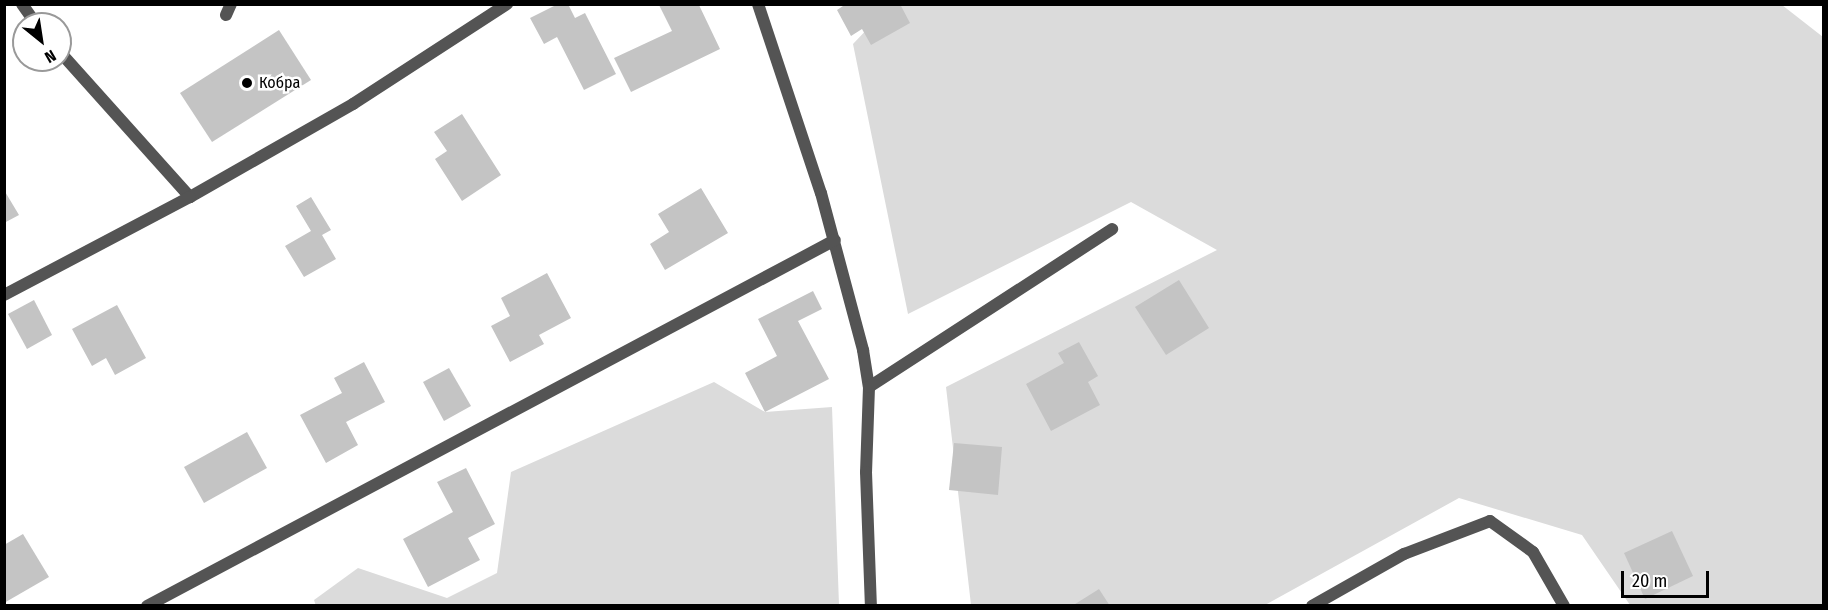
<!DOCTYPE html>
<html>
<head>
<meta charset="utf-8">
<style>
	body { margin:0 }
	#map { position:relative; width:1828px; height:610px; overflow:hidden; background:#fff; font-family:"Fira Sans Condensed",sans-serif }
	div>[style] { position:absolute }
	.green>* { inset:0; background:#dbdbdb }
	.building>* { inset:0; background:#c4c4c4 }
	.lane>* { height:12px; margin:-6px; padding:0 6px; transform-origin:6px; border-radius:6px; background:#545454 }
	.street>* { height:12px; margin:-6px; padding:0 6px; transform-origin:6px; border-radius:6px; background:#545454 }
	.dots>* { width:16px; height:16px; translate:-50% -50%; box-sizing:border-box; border:3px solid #fff; border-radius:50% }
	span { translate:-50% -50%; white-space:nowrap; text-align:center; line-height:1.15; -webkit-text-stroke:5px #fff; paint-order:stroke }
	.poi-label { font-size:16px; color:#000 }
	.left { translate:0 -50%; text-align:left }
	.frame { position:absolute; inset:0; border:6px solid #000; pointer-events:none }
	.north { position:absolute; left:12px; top:12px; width:60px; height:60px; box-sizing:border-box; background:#fff; border:2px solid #999; border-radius:50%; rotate:150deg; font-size:16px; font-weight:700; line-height:24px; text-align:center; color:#000 }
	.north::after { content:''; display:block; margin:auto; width:21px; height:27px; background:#000; clip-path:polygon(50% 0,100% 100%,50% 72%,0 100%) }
	.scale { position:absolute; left:1621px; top:571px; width:88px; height:27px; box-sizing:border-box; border:3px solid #000; border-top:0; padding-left:8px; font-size:18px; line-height:21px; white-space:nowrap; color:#000; -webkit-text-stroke:4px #fff; paint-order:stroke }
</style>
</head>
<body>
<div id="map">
	<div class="green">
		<div style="clip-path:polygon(891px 4px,1782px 5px,1823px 37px,1823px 605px,1630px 605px,1582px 535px,1459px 498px,1265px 605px,971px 605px,946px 387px,1217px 250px,1131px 202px,908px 314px,853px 44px)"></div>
		<div style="clip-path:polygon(714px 382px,765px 412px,832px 407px,839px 605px,316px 606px,314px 600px,358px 568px,447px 598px,497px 573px,511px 472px)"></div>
	</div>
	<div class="building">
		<div style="clip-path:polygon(558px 4px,568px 4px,575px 18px,585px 13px,616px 74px,584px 90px,557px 37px,544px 44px,530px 18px)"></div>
		<div style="clip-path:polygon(846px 4px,900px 4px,910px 23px,871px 45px,862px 29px,851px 36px,837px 10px)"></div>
		<div style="clip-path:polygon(659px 5px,699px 5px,720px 49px,631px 92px,614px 58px,672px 31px)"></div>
		<div style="clip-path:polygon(279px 30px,311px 80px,212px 142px,180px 93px)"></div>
		<div style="clip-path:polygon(462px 114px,501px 175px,462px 201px,435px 159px,447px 151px,434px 132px)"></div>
		<div style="clip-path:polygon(701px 188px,728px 233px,665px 270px,650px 244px,669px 232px,658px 214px)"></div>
		<div style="clip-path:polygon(4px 190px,19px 215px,4px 223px)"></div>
		<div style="clip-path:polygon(311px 197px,331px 230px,322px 235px,336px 259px,304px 277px,285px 246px,311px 231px,296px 206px)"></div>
		<div style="clip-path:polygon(547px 273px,571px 318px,539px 335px,544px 344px,510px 362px,491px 326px,510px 316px,501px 298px)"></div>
		<div style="clip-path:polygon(1179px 280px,1209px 328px,1166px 355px,1135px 307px)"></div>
		<div style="clip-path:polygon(813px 291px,822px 309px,798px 321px,829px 379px,765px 412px,745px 373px,777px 356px,758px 319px)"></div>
		<div style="clip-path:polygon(34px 300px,52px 335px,27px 349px,8px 314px)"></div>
		<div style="clip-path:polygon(117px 305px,146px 358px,115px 375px,106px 358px,92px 366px,72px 329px)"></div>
		<div style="clip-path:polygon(1079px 342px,1098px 376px,1088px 382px,1100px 405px,1051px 431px,1026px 384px,1064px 363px,1058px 353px)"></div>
		<div style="clip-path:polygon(364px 362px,385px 402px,346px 422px,358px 445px,326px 463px,300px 415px,342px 393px,334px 378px)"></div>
		<div style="clip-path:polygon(449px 368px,471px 406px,444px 421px,423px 382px)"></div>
		<div style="clip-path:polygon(247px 432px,267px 468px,204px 503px,184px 467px)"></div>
		<div style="clip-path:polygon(954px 443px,1002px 447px,998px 495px,949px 490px)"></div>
		<div style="clip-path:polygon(466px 468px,495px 524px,468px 538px,480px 560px,428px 587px,403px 539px,453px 512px,437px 482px)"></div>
		<div style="clip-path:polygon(1672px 531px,1693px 576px,1645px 599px,1624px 553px)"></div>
		<div style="clip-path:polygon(23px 534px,49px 577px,4px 603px,4px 545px)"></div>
		<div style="clip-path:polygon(1099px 589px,1110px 606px,1072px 606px)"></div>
	</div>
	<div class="lane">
		<div style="left:226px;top:15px;width:12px;rotate:-66deg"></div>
	</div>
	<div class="street">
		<div style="left:22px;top:4px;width:24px;rotate:55deg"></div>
		<div style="left:758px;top:4px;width:199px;rotate:71.6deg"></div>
		<div style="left:821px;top:193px;width:163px;rotate:75deg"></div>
		<div style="left:863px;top:350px;width:37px;rotate:81deg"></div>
		<div style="left:869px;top:387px;width:85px;rotate:92deg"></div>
		<div style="left:866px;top:472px;width:134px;rotate:87.9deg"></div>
		<div style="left:60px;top:52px;width:195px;rotate:48.1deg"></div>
		<div style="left:190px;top:197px;width:188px;rotate:-29.7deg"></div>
		<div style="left:353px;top:104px;width:184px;rotate:-33deg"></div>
		<div style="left:4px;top:295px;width:210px;rotate:-27.8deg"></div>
		<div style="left:869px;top:387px;width:290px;rotate:-33deg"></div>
		<div style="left:147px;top:606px;width:779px;rotate:-28.01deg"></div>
		<div style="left:1312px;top:606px;width:106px;rotate:-29.5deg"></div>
		<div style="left:1404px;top:554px;width:92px;rotate:-21deg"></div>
		<div style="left:1490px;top:521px;width:53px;rotate:35.8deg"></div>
		<div style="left:1533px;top:552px;width:62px;rotate:60.1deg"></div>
	</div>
	<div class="dots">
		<div style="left:247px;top:83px;background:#000"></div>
	</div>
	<div class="poi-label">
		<span class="left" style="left:259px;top:83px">Кобра</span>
	</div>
	<div class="frame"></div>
	<div class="north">N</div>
	<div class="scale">20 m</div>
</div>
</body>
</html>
